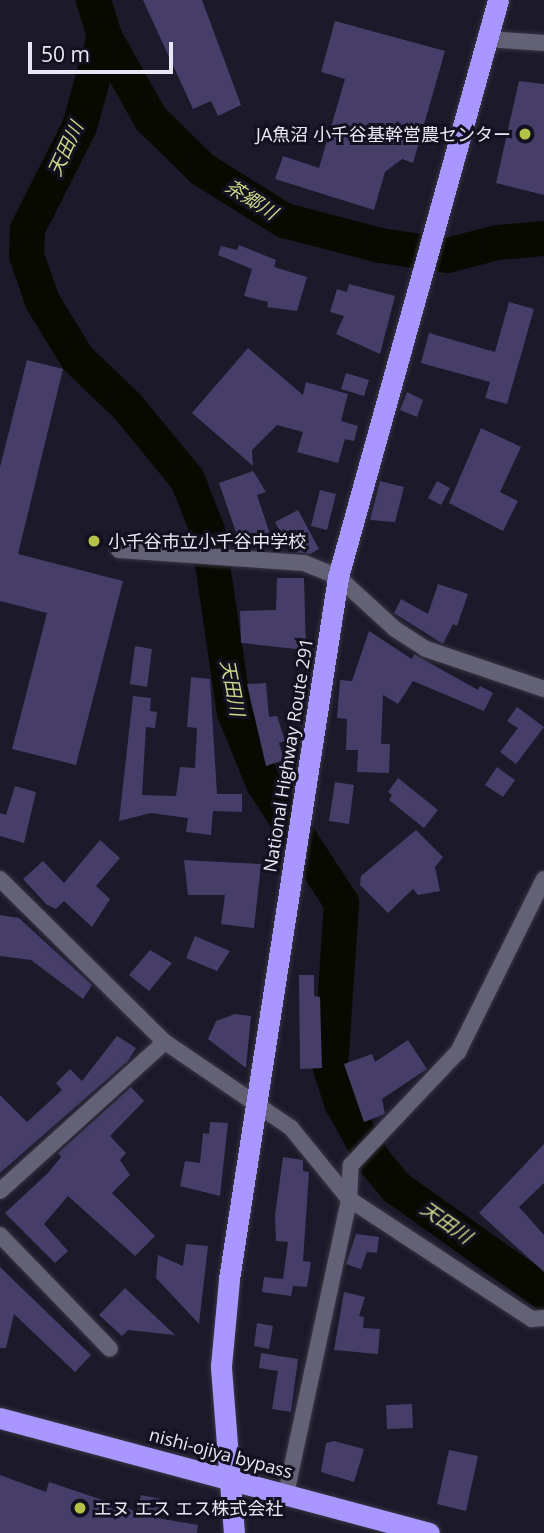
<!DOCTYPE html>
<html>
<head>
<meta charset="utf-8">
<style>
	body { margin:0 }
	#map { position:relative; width:544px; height:1533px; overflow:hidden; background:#1c192a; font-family:"Open Sans","Noto Sans JP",sans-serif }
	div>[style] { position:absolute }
	.river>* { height:35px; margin:-17.5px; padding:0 17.5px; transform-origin:17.5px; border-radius:17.5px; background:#080a00 }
	.building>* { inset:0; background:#463e69 }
	.roads { filter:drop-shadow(0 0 2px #383644) drop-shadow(0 0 2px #383644) }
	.street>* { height:16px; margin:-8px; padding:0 8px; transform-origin:8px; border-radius:8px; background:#636176 }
	.highway>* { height:21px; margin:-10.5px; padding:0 10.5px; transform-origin:10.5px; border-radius:10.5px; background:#a997ff }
	.dots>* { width:19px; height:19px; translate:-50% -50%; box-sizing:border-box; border:4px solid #131020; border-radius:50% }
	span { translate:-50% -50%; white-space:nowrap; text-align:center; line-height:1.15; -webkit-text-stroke:6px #131020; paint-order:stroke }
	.poi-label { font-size:18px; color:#e8e7f3 }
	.right { translate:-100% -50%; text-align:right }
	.left { translate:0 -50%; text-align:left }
	.street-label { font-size:18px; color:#e8e7f3 }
	.water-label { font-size:19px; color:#ccd688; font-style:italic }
	.scale { position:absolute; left:28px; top:42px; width:145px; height:32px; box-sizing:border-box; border:4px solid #e8e7f3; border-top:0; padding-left:9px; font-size:21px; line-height:24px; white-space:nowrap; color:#e8e7f3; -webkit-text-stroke:5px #131020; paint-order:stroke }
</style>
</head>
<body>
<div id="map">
	<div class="river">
		<div style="left:93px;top:0;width:38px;rotate:73deg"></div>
		<div style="left:104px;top:36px;width:94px;rotate:60.7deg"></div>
		<div style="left:150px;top:118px;width:73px;rotate:44.4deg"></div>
		<div style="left:202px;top:169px;width:97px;rotate:31.9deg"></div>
		<div style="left:284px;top:220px;width:99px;rotate:14.6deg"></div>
		<div style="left:380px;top:245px;width:68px;rotate:8.5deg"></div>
		<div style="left:447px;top:255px;width:52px;rotate:-14.6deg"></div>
		<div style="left:497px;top:242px;width:47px;rotate:-4.9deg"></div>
		<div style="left:104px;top:36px;width:93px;rotate:105.5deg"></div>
		<div style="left:79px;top:126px;width:115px;rotate:116.8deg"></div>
		<div style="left:27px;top:229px;width:26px;rotate:92deg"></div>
		<div style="left:26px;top:255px;width:49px;rotate:70.8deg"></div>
		<div style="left:42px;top:301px;width:67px;rotate:58.4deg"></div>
		<div style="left:77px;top:358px;width:69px;rotate:43.8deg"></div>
		<div style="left:127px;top:406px;width:94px;rotate:50.6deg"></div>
		<div style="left:187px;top:479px;width:55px;rotate:68.6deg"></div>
		<div style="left:207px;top:530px;width:184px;rotate:81.6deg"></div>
		<div style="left:234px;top:712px;width:77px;rotate:67.8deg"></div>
		<div style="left:263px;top:783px;width:142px;rotate:56.8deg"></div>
		<div style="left:341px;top:902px;width:166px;rotate:93.8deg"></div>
		<div style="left:330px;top:1068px;width:38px;rotate:72deg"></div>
		<div style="left:342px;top:1104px;width:65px;rotate:60.7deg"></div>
		<div style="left:374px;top:1161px;width:35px;rotate:50deg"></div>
		<div style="left:397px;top:1188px;width:180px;rotate:35.3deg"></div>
	</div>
	<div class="building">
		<div style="clip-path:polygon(143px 0,202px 0,241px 105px,218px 116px,211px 101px,193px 109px)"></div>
		<div style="clip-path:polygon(335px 21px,445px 51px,413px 163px,402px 159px,385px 172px,374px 210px,275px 179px,283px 156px,319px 168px,345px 79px,321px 72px)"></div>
		<div style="clip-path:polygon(519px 81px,544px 84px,544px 195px,496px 183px)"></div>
		<div style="clip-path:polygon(239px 245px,276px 260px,274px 267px,307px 277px,297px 311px,267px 307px,268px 302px,244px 296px,252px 269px,218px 255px,221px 246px,237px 250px)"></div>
		<div style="clip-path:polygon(349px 284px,395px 296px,380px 354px,336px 334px,344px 316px,330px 312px,337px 289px,347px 292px)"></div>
		<div style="clip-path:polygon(509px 302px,534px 309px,507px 404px,485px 398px,490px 382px,421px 363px,429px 333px,495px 352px)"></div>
		<div style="clip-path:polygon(248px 348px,303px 395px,306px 382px,348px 394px,341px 421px,358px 426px,354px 441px,345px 439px,338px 463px,297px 452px,303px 432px,277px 425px,252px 450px,253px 466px,192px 413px)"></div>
		<div style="clip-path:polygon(27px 360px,63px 369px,18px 554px,123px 581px,76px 765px,12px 749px,47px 613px,0 601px,0 467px)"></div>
		<div style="clip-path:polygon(346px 373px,369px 380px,364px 396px,341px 389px)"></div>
		<div style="clip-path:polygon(407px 392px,423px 400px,417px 417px,400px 410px)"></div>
		<div style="clip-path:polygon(481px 428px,521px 447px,500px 492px,518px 501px,503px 531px,449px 503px)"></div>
		<div style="clip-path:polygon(253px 471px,266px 492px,257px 495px,270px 534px,240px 544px,219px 483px)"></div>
		<div style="clip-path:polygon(380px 481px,404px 487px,395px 522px,370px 520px)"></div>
		<div style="clip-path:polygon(437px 481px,450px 488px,441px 505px,428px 498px)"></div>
		<div style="clip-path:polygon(320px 490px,336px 494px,327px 530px,311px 526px)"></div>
		<div style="clip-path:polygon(298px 510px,319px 549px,310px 554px,291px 552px,275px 522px)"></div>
		<div style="clip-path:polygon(277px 578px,304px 578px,306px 650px,241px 643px,240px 611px,276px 610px)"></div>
		<div style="clip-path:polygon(438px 584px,468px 594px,457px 626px,453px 624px,443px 644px,394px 613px,401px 599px,428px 614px)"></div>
		<div style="clip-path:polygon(369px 631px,412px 659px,414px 654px,478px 690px,480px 686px,493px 693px,484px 711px,413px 681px,398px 704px,383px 695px,381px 744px,390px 744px,389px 773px,357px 772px,358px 750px,346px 750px,347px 719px,337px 718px,340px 680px,352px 681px)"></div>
		<div style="clip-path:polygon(135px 646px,152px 649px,147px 687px,130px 684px)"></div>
		<div style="clip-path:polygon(191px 677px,210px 679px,217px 794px,242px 794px,242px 812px,213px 811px,211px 835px,186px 832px,188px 818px,151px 813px,119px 821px,133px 696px,151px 698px,150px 711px,157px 712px,155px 728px,146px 727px,142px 795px,176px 796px,180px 767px,195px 768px,197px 728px,187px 727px)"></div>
		<div style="clip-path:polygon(266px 683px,269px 717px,277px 716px,285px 741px,279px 743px,284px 760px,266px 766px,247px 684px)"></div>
		<div style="clip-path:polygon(517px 707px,544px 727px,516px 764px,500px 752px,518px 728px,507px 721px)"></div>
		<div style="clip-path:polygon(497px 767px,515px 780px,503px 797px,485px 785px)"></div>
		<div style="clip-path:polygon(398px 778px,438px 810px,424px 828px,389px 800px,392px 795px,388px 792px)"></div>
		<div style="clip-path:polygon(335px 782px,354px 785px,349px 824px,329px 821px)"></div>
		<div style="clip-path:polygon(15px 786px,36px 792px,24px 843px,0 836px,0 813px,6px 815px)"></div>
		<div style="clip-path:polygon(416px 830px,443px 857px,435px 867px,440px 891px,418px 895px,413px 889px,388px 913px,360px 885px,361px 876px)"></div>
		<div style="clip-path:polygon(100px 840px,120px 858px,96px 886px,110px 899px,92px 927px,64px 901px,56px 909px,47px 905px,23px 879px,43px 861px,64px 883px)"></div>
		<div style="clip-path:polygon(184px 860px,261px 864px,254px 928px,221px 924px,225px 895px,188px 895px)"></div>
		<div style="clip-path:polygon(0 915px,19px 918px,92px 985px,83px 999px,31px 960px,0 956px)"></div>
		<div style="clip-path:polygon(195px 936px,230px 951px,217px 971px,186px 958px)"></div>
		<div style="clip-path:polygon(150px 950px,172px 963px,149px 991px,129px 975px)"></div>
		<div style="clip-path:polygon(299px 975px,314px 975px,314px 996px,320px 997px,322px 1068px,300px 1069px)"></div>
		<div style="clip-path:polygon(235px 1014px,251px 1016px,246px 1068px,208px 1039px,216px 1021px)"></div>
		<div style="clip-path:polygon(117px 1036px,136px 1048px,128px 1061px,0 1173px,0 1095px,27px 1122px,62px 1090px,56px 1083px,70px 1069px,82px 1081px)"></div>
		<div style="clip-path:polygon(408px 1040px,427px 1069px,382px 1099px,385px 1114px,364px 1122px,344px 1064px,372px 1054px,375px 1062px)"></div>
		<div style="clip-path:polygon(131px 1087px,144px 1101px,110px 1136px,126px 1153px,120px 1160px,130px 1175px,112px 1193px,155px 1236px,135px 1256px,68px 1196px,44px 1224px,68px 1251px,55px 1263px,5px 1213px,48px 1173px,61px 1157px,58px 1153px)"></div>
		<div style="clip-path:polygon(210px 1122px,228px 1123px,220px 1196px,180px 1186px,185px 1161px,200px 1163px,203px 1133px,209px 1134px)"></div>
		<div style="clip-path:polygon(544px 1144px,544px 1183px,519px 1207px,544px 1235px,544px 1272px,479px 1213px)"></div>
		<div style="clip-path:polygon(283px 1157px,303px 1160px,303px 1171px,309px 1172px,303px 1261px,311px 1262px,307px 1287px,293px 1286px,291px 1296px,262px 1292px,264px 1277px,283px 1279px,288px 1242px,276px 1241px,275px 1215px)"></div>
		<div style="clip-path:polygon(356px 1234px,379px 1237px,377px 1253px,367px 1252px,361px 1269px,346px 1264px)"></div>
		<div style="clip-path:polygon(186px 1244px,208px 1246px,199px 1324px,156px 1278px,158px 1255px,183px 1266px)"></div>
		<div style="clip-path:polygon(0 1267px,91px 1355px,75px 1372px,14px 1314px,6px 1348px,0 1348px)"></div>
		<div style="clip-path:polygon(125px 1288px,175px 1335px,128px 1330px,122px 1336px,99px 1315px)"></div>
		<div style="clip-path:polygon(344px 1292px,365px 1297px,359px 1316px,364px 1317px,363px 1328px,380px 1329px,378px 1354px,334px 1350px)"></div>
		<div style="clip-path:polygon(257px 1323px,273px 1326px,269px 1349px,254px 1346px)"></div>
		<div style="clip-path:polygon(261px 1353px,298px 1359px,291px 1412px,272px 1409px,278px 1371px,259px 1368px)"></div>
		<div style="clip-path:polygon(412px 1404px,413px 1428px,387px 1429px,386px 1405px)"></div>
		<div style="clip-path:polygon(334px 1441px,364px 1449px,354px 1482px,321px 1472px,326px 1443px)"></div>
		<div style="clip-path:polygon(449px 1450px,478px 1456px,466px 1511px,437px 1504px)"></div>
		<div style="clip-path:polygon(0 1475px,46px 1492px,49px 1482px,138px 1512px,141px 1495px,161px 1499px,157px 1518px,198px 1525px,197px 1533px,0 1533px)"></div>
	</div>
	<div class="roads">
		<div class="street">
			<div style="left:487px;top:39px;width:57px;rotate:4deg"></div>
			<div style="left:119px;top:550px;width:185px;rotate:4deg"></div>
			<div style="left:304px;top:563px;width:37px;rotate:22deg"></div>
			<div style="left:338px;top:577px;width:77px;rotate:42.4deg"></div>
			<div style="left:395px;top:629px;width:37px;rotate:33deg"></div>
			<div style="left:426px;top:649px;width:125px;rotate:18.7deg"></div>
			<div style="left:0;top:879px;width:232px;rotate:44.7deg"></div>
			<div style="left:165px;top:1042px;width:153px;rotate:34.3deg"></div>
			<div style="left:291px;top:1128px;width:92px;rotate:50.8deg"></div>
			<div style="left:349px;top:1199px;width:219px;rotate:33.3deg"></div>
			<div style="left:532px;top:1319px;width:12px;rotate:-5deg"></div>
			<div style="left:0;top:1191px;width:222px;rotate:-42.1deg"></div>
			<div style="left:0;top:1235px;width:158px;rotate:46deg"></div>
			<div style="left:286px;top:1494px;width:302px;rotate:-77.9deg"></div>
			<div style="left:349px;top:1199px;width:34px;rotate:-87deg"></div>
			<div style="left:351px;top:1165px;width:156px;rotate:-46.6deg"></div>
			<div style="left:458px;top:1052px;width:193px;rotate:-63.6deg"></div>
		</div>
		<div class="highway">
			<div style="left:0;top:1418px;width:444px;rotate:15deg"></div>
			<div style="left:234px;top:1533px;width:168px;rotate:-94.5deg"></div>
			<div style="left:221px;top:1366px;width:87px;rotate:-84.7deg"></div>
			<div style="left:229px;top:1279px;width:710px;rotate:-81.17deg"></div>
			<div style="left:338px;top:577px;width:599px;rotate:-74.5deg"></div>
		</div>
	</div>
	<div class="dots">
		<div style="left:525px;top:134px;background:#b5c249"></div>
		<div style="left:94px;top:541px;background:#b5c249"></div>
		<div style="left:80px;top:1508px;background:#b5c249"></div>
	</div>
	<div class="poi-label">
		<span class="right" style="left:511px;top:134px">JA魚沼 小千谷基幹営農センター</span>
		<span class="left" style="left:108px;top:541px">小千谷市立小千谷中学校</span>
		<span class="left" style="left:94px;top:1508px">エヌ エス エス株式会社</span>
	</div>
	<div class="street-label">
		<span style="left:288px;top:755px;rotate:-81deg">National Highway Route 291</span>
		<span style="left:221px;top:1453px;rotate:15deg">nishi-ojiya bypass</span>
	</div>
	<div class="water-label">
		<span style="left:66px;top:149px;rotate:-65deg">天田川</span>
		<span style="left:251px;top:200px;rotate:32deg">茶郷川</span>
		<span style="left:232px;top:688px;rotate:79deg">天田川</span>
		<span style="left:446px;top:1223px;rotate:35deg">天田川</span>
	</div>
	<div class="scale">50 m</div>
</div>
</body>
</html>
